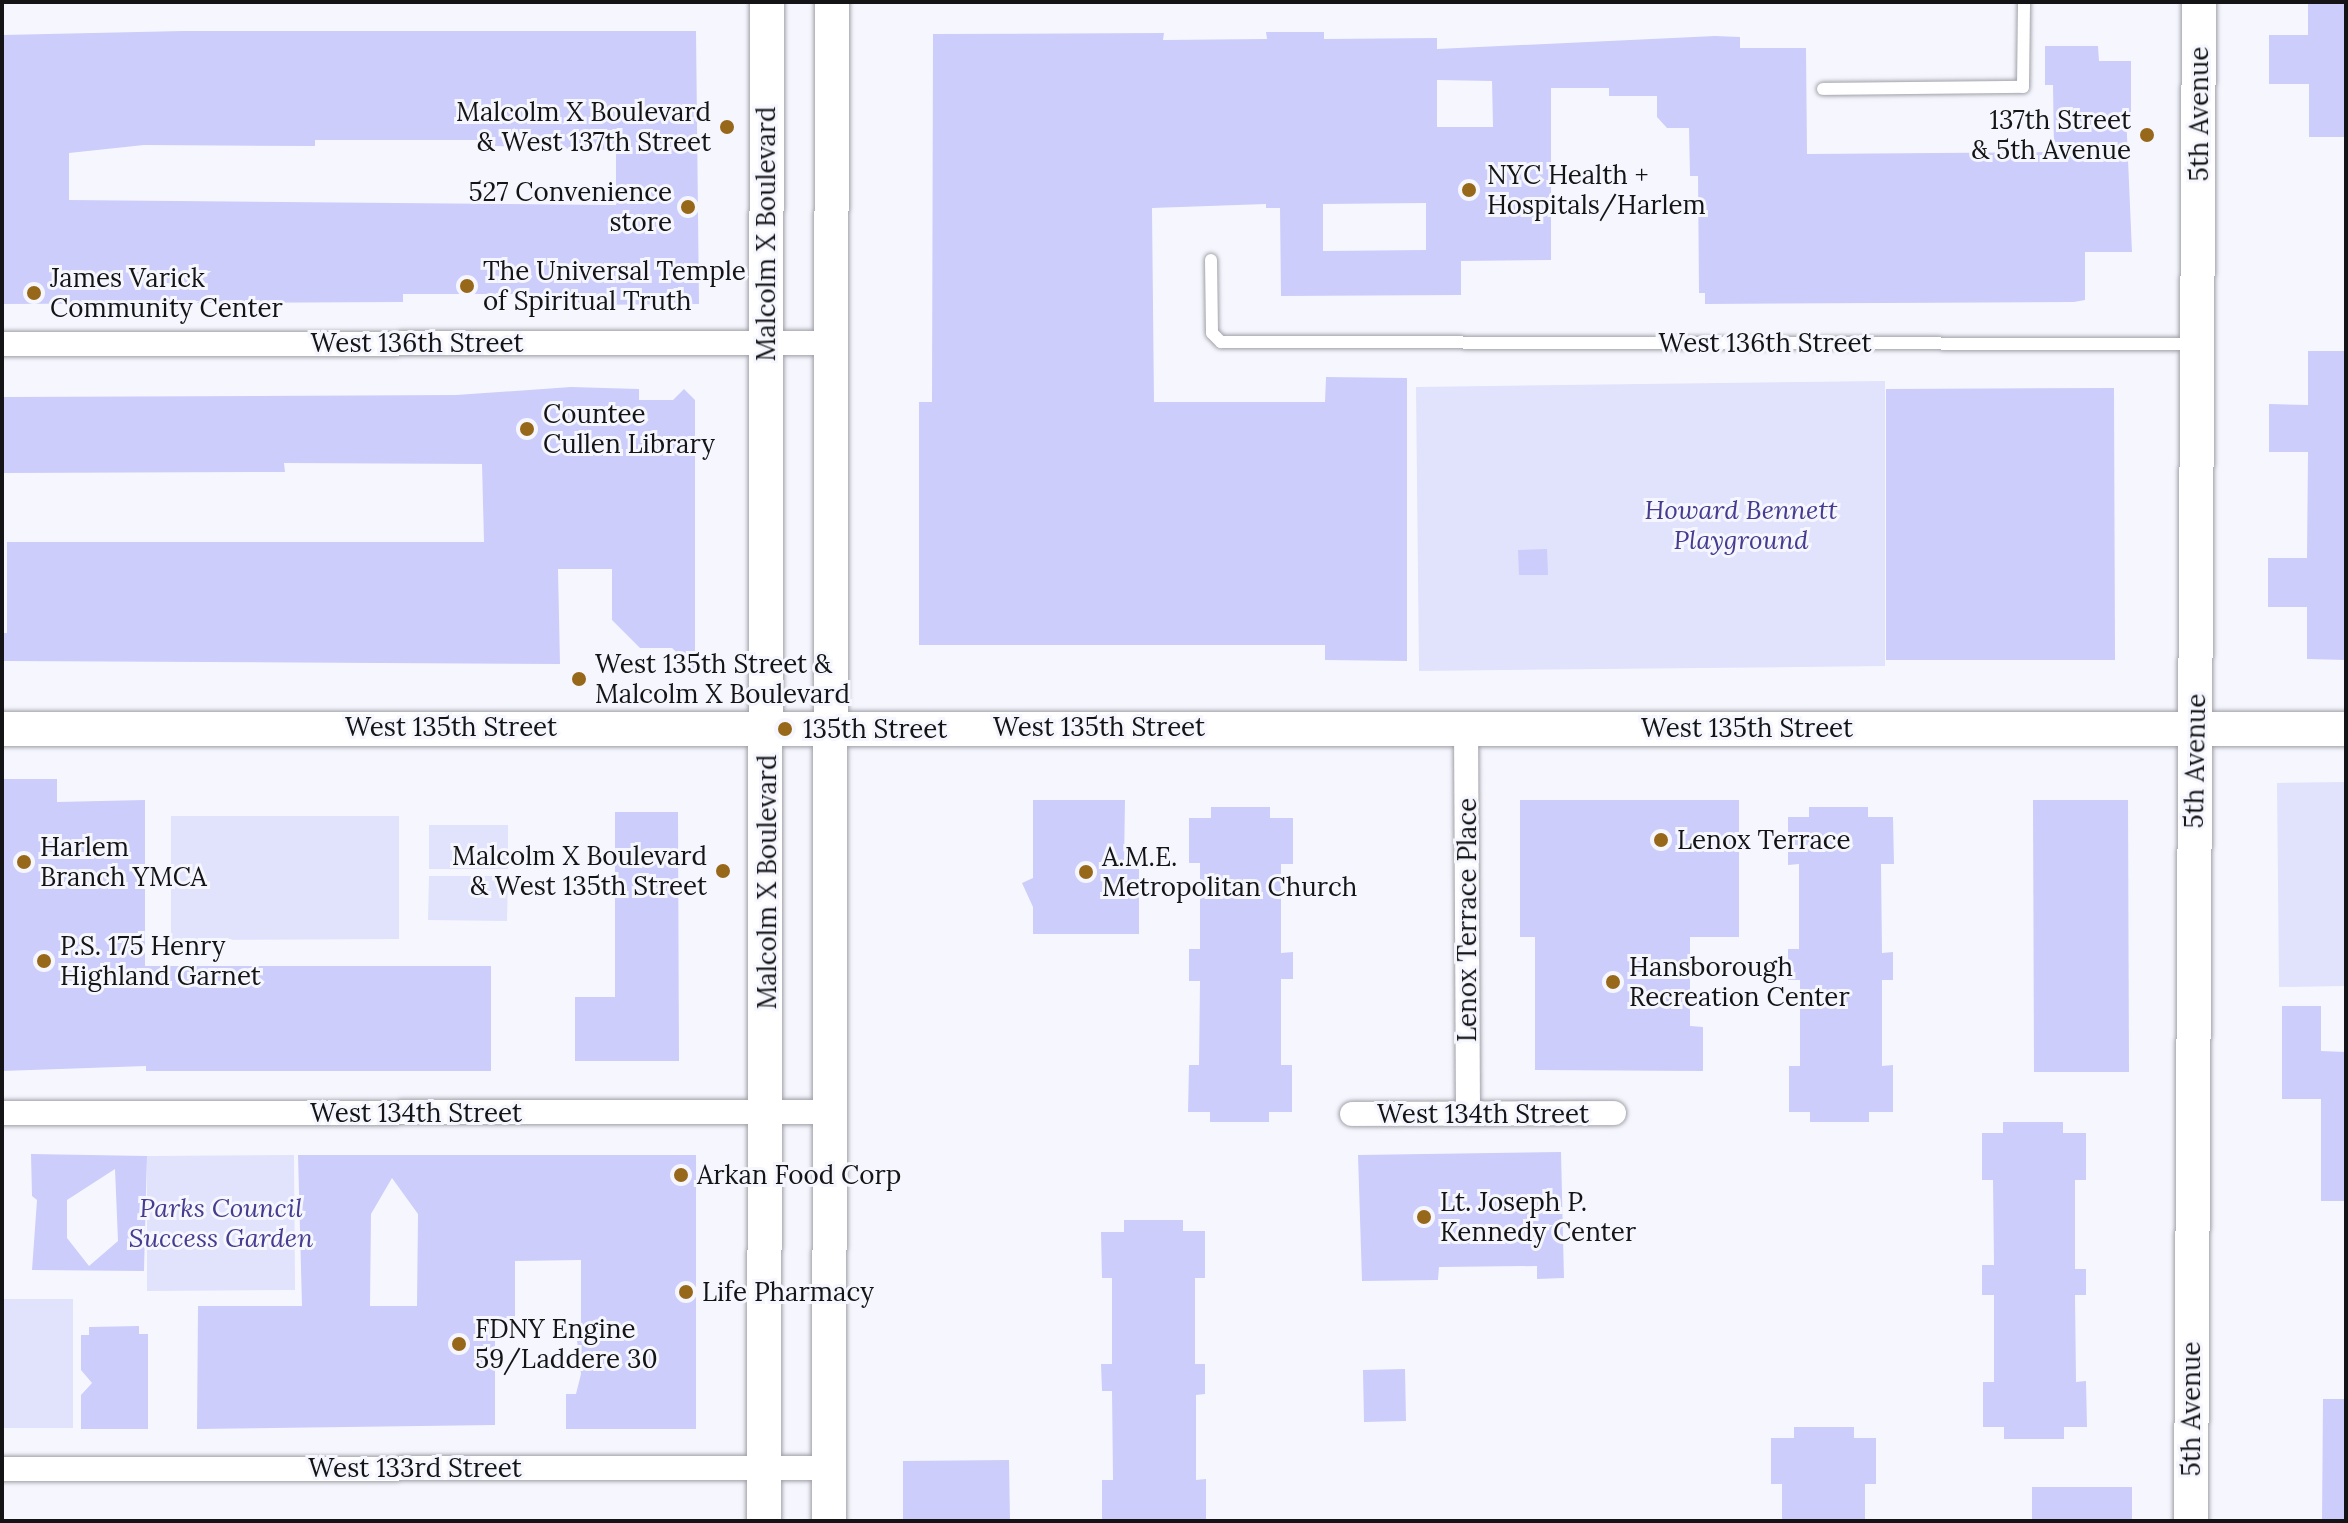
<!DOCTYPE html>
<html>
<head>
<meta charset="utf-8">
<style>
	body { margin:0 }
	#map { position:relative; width:2348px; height:1523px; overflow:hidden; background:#f6f7fe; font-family:Lora,serif }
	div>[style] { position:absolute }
	.green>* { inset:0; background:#e1e2fc }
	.building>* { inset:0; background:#cccdfa }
	.roads { filter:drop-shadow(0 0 2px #a0a0a8) drop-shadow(0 0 2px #a0a0a8) }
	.lane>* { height:12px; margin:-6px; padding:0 6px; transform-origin:6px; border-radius:6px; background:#fff }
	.street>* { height:24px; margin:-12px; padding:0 12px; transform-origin:12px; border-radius:12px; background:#fff }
	.secondary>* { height:34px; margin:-17px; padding:0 17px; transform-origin:17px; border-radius:17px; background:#fff }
	.dots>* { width:22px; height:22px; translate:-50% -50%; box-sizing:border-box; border:4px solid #f6f7fe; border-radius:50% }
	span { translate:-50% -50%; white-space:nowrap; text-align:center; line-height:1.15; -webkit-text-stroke:6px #f6f7fe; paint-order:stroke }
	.poi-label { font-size:26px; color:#141417 }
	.right { translate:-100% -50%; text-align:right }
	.left { translate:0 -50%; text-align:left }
	.street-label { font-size:26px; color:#141417 }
	.park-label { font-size:26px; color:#453c90; font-style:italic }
	.frame { position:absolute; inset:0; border:4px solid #141417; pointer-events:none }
</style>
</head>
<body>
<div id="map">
	<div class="green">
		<div style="clip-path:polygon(1885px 381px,1885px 666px,1419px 671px,1416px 387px)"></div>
		<div style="clip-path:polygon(2346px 782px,2346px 986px,2279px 987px,2277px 783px)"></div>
		<div style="clip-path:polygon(171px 816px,399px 816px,399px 939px,171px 940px)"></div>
		<div style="clip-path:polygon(429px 825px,508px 825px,508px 869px,429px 869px)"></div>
		<div style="clip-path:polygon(429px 876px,508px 876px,507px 921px,428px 920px)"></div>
		<div style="clip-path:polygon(294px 1155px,295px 1290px,147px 1291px,147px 1156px)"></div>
		<div style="clip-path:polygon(2px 1299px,73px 1299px,73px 1428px,2px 1428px)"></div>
	</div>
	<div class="building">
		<div style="clip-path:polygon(2308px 2px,2346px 2px,2346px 137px,2309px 137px,2309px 84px,2269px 84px,2269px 35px,2308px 35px)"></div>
		<div style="clip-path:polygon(evenodd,183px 31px,696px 31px,699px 304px,578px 305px,578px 294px,403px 294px,403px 302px,2px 304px,2px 35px,183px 31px,315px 140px,495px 140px,495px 146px,616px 150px,616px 205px,69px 200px,69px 153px,144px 145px,315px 146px,315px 140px)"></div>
		<div style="clip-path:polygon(evenodd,1266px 32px,1324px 32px,1324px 39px,1437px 38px,1437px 49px,1715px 36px,1740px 37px,1740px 48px,1806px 48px,1807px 154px,2054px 152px,2053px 85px,2045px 85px,2045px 46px,2098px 46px,2099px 61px,2131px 61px,2131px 113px,2126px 113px,2132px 252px,2085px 252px,2085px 300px,2074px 302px,1705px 304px,1705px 293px,1699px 293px,1698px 176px,1690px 176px,1689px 128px,1667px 128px,1657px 117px,1657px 96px,1609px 96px,1609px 88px,1551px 88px,1551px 260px,1461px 261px,1461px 295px,1281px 296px,1280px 208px,1266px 208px,1266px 204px,1152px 208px,1154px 402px,1325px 402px,1326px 377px,1407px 378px,1407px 661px,1325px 660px,1325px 645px,919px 645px,919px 402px,932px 402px,933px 34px,1164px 33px,1163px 40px,1267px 39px,1266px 32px,1437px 80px,1492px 81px,1493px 127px,1437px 127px,1437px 80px,1266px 32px,1426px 203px,1426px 250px,1323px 251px,1323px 204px,1426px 203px)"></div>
		<div style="clip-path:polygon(2308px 351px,2346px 351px,2346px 660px,2307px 659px,2307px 607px,2268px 607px,2268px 558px,2307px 558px,2308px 452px,2269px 452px,2269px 404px,2308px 405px)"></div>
		<div style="clip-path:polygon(571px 387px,639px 389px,639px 400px,673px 400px,684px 389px,695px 400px,695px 670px,672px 648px,640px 648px,612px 620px,612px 569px,558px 569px,560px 664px,2px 661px,2px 633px,7px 633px,7px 542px,484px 542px,482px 464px,284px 463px,285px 472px,2px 473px,2px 397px,456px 395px)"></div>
		<div style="clip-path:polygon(2114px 388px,2115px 660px,1886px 660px,1886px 389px)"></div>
		<div style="clip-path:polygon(1547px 549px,1548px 575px,1519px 575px,1518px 550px)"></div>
		<div style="clip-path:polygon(2px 779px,57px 779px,57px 802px,145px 800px,145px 966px,491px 966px,491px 1071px,146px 1071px,146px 1066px,2px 1071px)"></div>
		<div style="clip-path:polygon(1033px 800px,1125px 800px,1124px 865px,1139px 865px,1139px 934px,1033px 934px,1033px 907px,1022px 883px,1033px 878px)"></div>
		<div style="clip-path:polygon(1520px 800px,1739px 800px,1739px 937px,1690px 937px,1690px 1026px,1703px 1027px,1703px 1071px,1535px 1070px,1535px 937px,1520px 937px)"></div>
		<div style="clip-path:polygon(2033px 800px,2128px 800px,2129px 1072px,2034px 1072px)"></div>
		<div style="clip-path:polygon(1211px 807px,1270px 807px,1270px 818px,1293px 818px,1293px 864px,1281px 864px,1281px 953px,1293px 952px,1293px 979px,1281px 979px,1281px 1065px,1292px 1065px,1292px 1112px,1269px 1112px,1269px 1122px,1210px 1122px,1210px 1112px,1188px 1112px,1189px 1065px,1199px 1065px,1200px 981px,1189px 981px,1189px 949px,1200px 949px,1200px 863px,1189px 863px,1189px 818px,1211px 818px)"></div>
		<div style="clip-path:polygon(1809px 807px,1868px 807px,1868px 817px,1893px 817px,1894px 864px,1881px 864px,1882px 953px,1893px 952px,1893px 980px,1882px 980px,1882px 1066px,1893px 1065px,1893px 1112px,1869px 1112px,1869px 1122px,1810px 1122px,1810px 1112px,1789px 1112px,1789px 1066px,1800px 1066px,1800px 980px,1788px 980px,1788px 949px,1799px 949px,1799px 864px,1788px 865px,1788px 817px,1809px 817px)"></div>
		<div style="clip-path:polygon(615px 812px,678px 812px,679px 1061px,575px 1061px,575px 997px,615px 997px)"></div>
		<div style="clip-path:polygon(2282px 1006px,2321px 1006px,2321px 1051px,2346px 1052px,2346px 1201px,2321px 1201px,2321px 1099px,2282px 1099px)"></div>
		<div style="clip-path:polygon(2003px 1122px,2063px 1122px,2063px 1133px,2086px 1133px,2086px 1180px,2075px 1180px,2075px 1269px,2086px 1269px,2086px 1295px,2075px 1295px,2076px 1382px,2086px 1381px,2087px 1427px,2064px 1427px,2064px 1439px,2004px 1439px,2004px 1427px,1983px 1427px,1983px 1382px,1994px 1382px,1994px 1295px,1982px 1295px,1982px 1265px,1994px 1265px,1993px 1180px,1982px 1180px,1982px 1133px,2003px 1133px)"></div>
		<div style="clip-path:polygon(1561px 1152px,1564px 1278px,1537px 1279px,1537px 1266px,1439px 1267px,1438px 1280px,1362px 1281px,1358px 1155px)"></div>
		<div style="clip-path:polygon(evenodd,31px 1154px,147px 1156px,144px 1271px,32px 1270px,37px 1200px,32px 1196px,31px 1154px,115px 1169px,118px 1241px,89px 1266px,67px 1238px,67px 1200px,115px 1169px)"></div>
		<div style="clip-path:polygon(evenodd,298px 1155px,696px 1155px,696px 1429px,566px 1429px,566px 1394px,576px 1394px,581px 1374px,576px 1332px,581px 1326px,581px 1260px,515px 1261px,515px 1318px,495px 1318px,495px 1425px,197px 1429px,198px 1306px,302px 1306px,298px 1155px,392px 1178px,418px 1214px,417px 1306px,370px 1306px,371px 1214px,392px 1178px)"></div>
		<div style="clip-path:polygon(1124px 1220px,1183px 1220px,1183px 1231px,1205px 1231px,1205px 1278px,1195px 1278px,1195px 1364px,1205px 1364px,1205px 1394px,1196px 1395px,1196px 1480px,1206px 1479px,1206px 1521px,1102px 1521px,1102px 1480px,1113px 1480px,1112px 1391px,1102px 1391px,1101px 1364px,1112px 1364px,1112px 1278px,1102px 1278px,1101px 1232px,1124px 1232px)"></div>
		<div style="clip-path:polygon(139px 1326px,139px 1334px,148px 1334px,148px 1429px,81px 1429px,81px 1395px,92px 1383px,81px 1370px,81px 1335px,89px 1335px,89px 1327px)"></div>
		<div style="clip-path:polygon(1405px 1369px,1406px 1421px,1364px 1422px,1363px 1370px)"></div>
		<div style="clip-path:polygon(2323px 1399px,2346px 1399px,2346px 1521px,2322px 1521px)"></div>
		<div style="clip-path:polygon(1794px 1427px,1854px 1427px,1854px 1438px,1876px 1438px,1876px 1484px,1865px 1484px,1865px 1521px,1782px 1521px,1782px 1484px,1771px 1484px,1771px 1438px,1794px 1438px)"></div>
		<div style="clip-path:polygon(1009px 1460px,1010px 1521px,903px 1521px,903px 1461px)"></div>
		<div style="clip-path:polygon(2032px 1487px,2132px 1487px,2132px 1521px,2032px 1521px)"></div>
	</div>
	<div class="roads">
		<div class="lane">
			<div style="left:1823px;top:89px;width:200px;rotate:-0.6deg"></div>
			<div style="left:2023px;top:87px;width:85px;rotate:-89.3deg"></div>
			<div style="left:1211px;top:260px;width:73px;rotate:89.2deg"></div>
			<div style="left:1212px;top:333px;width:13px;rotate:45deg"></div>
			<div style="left:1221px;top:342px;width:974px;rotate:0.12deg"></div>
		</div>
		<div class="street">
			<div style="left:2px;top:344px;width:830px;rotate:-0.07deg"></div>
			<div style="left:1466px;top:727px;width:387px;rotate:89.7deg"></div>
			<div style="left:2px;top:1113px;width:827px;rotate:-0.07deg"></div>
			<div style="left:1352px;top:1114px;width:262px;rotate:-0.2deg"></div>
			<div style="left:2px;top:1469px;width:827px;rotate:-0.07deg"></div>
		</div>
		<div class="secondary">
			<div style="left:2px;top:729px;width:2344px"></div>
			<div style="left:764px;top:1521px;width:1519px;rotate:-89.89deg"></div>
			<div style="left:829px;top:1521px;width:1519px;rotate:-89.89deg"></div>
			<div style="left:2191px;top:1521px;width:1519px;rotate:-89.7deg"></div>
		</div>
	</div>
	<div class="dots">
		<div style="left:727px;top:127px;background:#98681a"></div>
		<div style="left:2147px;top:135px;background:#98681a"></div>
		<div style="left:1469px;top:190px;background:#98681a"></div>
		<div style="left:688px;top:207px;background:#98681a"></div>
		<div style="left:467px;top:286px;background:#98681a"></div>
		<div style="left:34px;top:293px;background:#98681a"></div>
		<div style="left:527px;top:429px;background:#98681a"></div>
		<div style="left:579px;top:679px;background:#98681a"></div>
		<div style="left:785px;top:729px;background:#98681a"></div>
		<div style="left:1661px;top:840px;background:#98681a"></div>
		<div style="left:24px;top:862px;background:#98681a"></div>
		<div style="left:723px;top:871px;background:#98681a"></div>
		<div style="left:1086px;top:872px;background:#98681a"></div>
		<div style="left:44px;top:961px;background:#98681a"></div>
		<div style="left:1613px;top:982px;background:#98681a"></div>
		<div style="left:681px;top:1175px;background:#98681a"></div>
		<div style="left:1424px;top:1217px;background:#98681a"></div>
		<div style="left:686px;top:1292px;background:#98681a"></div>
		<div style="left:459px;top:1344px;background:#98681a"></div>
	</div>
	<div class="poi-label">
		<span class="right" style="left:711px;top:127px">Malcolm X Boulevard<br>&amp; West 137th Street</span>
		<span class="right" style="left:2131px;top:135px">137th Street<br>&amp; 5th Avenue</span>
		<span class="left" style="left:1487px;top:190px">NYC Health +<br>Hospitals/Harlem</span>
		<span class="right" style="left:672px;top:207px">527 Convenience<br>store</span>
		<span class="left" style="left:483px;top:286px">The Universal Temple<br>of Spiritual Truth</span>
		<span class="left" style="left:50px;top:293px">James Varick<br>Community Center</span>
		<span class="left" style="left:543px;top:429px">Countee<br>Cullen Library</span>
		<span class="left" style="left:595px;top:679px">West 135th Street &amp;<br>Malcolm X Boulevard</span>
		<span class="left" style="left:803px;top:729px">135th Street</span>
		<span class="left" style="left:1677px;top:840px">Lenox Terrace</span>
		<span class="left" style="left:40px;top:862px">Harlem<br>Branch YMCA</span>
		<span class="right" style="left:707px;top:871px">Malcolm X Boulevard<br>&amp; West 135th Street</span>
		<span class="left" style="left:1102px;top:872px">A.M.E.<br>Metropolitan Church</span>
		<span class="left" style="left:60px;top:961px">P.S. 175 Henry<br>Highland Garnet</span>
		<span class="left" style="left:1629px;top:982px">Hansborough<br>Recreation Center</span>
		<span class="left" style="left:697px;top:1175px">Arkan Food Corp</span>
		<span class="left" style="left:1440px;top:1217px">Lt. Joseph P.<br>Kennedy Center</span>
		<span class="left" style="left:702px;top:1292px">Life Pharmacy</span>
		<span class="left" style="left:475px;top:1344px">FDNY Engine<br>59/Laddere 30</span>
	</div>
	<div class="street-label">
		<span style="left:2199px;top:114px;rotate:-90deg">5th Avenue</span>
		<span style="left:766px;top:234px;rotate:-90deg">Malcolm X Boulevard</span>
		<span style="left:417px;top:343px">West 136th Street</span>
		<span style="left:1765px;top:343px">West 136th Street</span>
		<span style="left:451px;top:727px">West 135th Street</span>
		<span style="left:1099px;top:727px">West 135th Street</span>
		<span style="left:1747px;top:728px">West 135th Street</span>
		<span style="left:2195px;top:761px;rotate:-89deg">5th Avenue</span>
		<span style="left:767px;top:882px;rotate:-90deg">Malcolm X Boulevard</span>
		<span style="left:1467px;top:920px;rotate:-90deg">Lenox Terrace Place</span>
		<span style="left:416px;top:1113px">West 134th Street</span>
		<span style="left:1483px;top:1114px">West 134th Street</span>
		<span style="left:2191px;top:1409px;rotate:-90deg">5th Avenue</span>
		<span style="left:415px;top:1468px">West 133rd Street</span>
	</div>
	<div class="park-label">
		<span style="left:1741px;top:525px">Howard Bennett<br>Playground</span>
		<span style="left:221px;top:1223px">Parks Council<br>Success Garden</span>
	</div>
	<div class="frame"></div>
</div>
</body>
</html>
